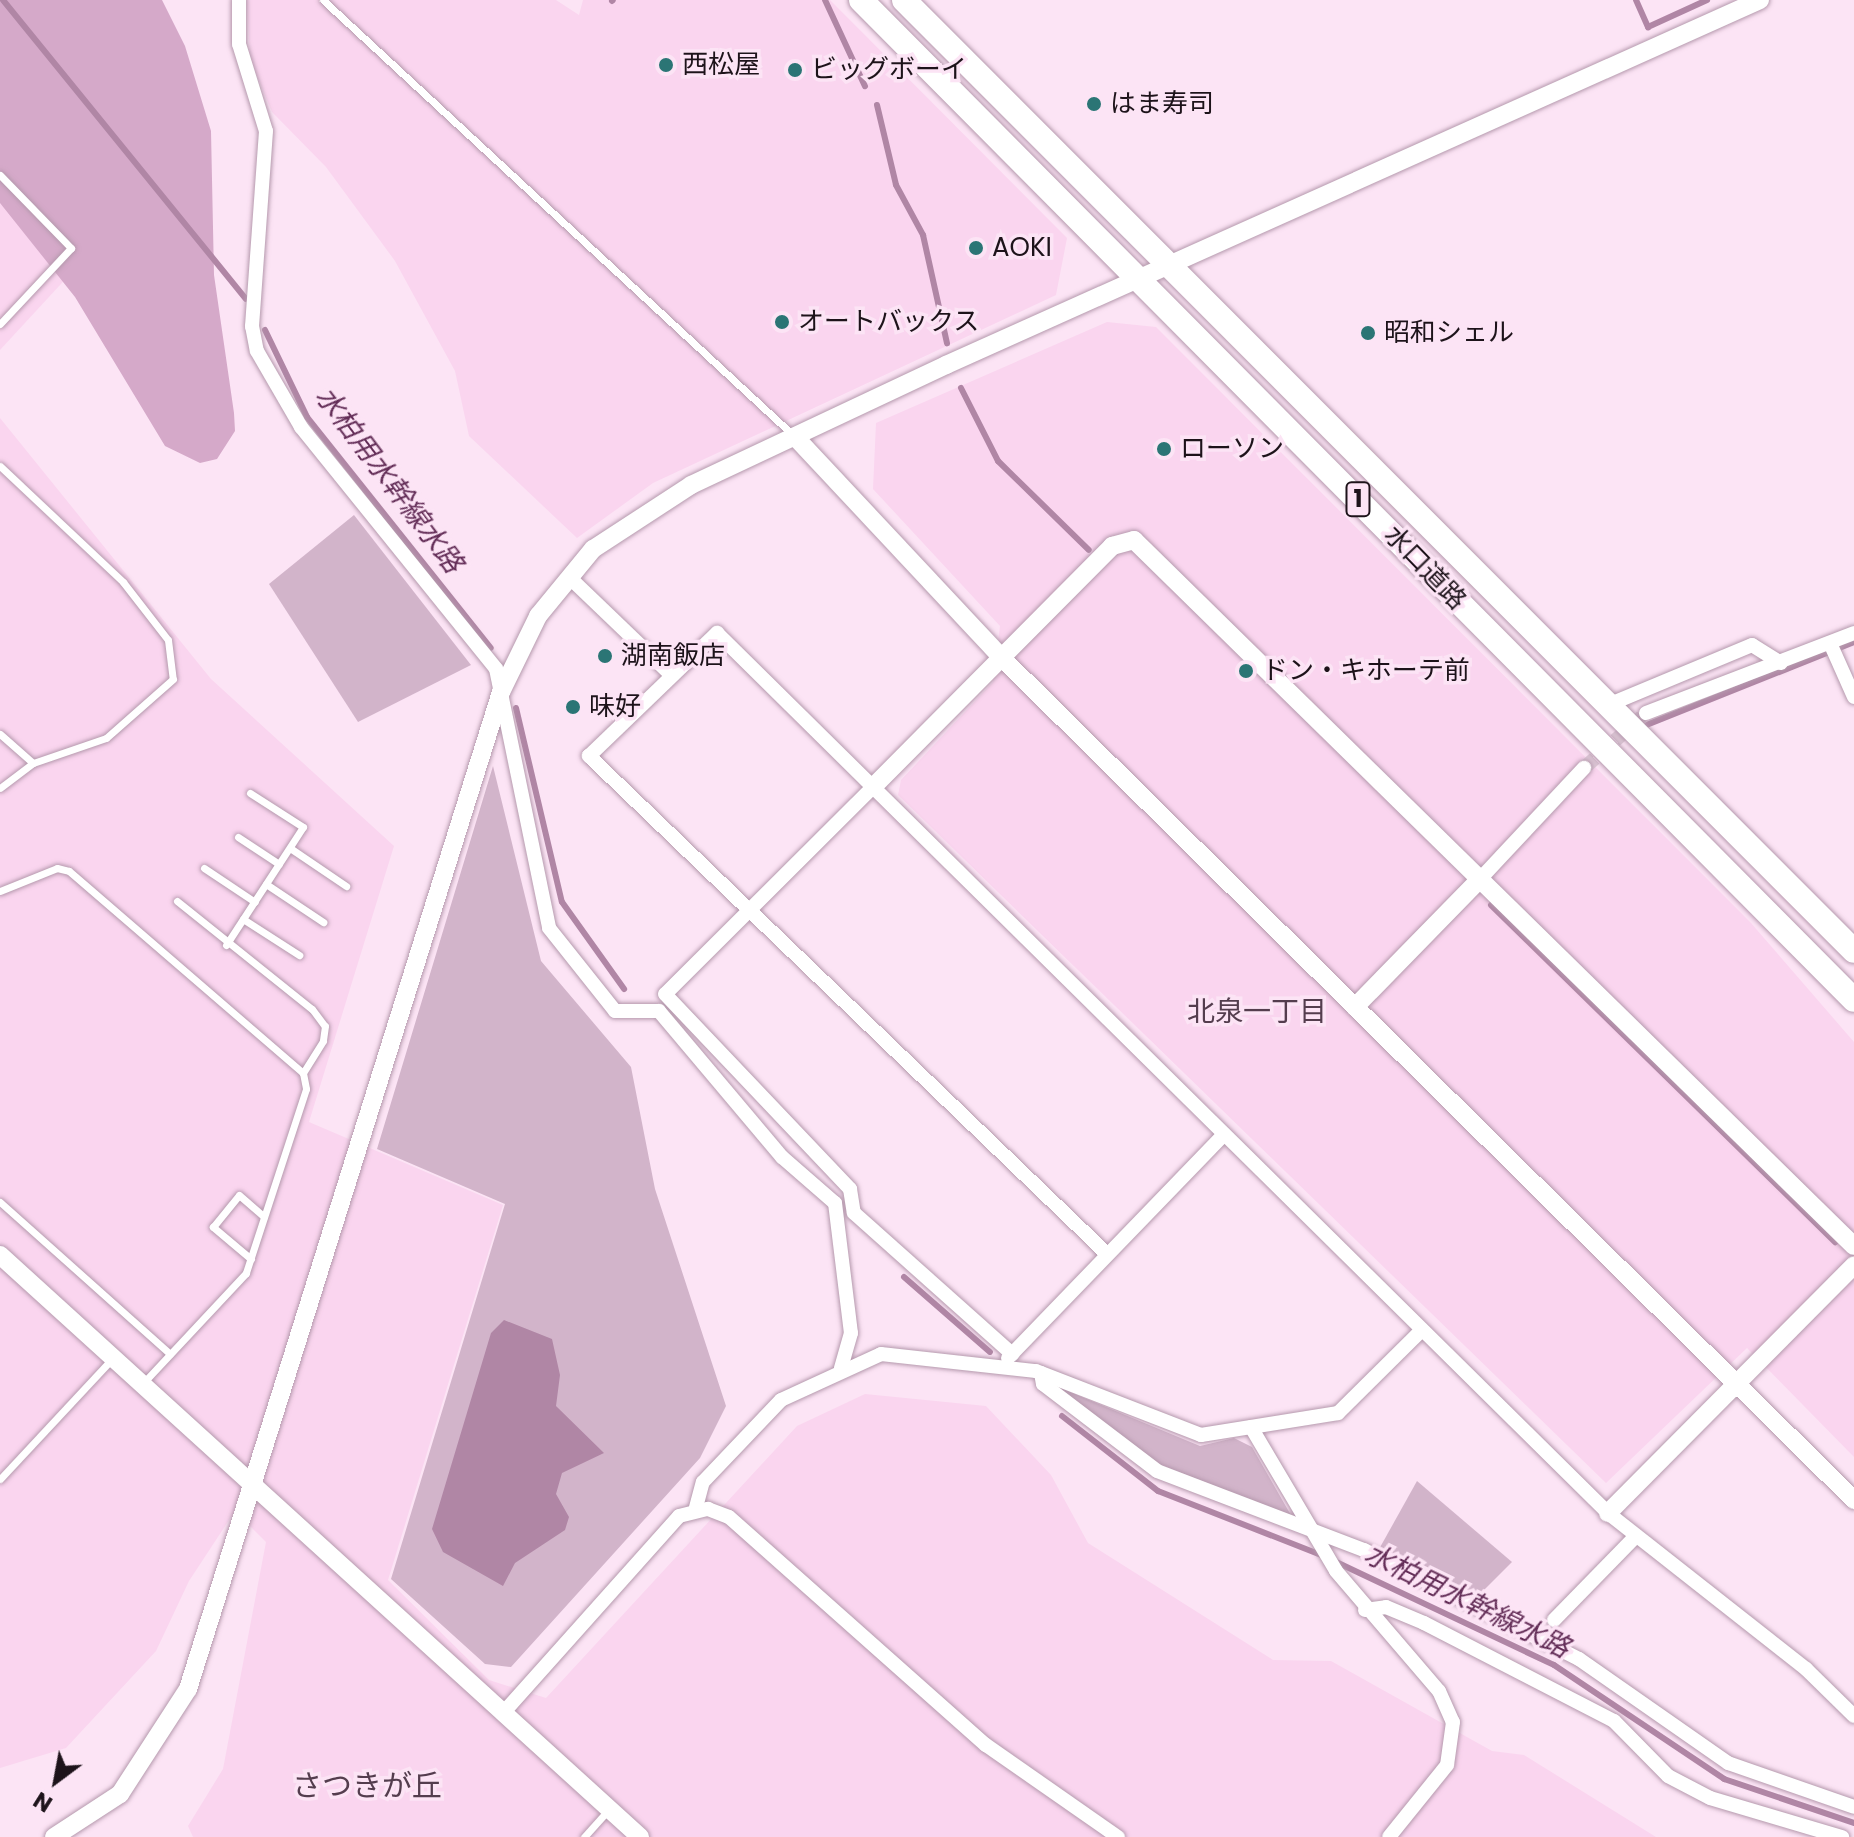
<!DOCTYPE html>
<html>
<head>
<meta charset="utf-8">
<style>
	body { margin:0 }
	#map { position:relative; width:1854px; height:1837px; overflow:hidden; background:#fce4f5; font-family:Poppins,"Noto Sans JP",sans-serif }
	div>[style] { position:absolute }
	.built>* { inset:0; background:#fad5ef }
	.green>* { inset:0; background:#d2b4ca }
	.forest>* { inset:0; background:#d5a9c9 }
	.water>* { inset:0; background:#b086a5 }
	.stream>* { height:6px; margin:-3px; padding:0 3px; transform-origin:3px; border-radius:3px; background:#b086a5 }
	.minor-tunnel>* { height:14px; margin-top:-7px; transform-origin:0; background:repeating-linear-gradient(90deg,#dbc5d4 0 14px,transparent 0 21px) }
	.roads { filter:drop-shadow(0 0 2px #b599ad) drop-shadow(0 0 2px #b599ad) }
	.service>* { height:7px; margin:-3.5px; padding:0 3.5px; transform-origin:3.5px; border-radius:3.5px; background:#fff }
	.minor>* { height:14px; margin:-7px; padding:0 7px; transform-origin:7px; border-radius:7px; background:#fff }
	.tertiary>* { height:18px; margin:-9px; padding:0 9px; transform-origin:9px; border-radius:9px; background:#fff }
	.trunk>* { height:24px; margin:-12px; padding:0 12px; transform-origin:12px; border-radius:12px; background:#fff }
	.dots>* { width:22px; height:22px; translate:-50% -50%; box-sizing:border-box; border:4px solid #fce4f5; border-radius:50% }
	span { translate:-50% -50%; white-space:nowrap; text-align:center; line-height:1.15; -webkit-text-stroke:7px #fce4f5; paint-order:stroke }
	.shield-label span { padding:2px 6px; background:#fce4f5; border:2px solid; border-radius:6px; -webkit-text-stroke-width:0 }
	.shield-label { font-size:24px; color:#1d131a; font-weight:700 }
	.poi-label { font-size:26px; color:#1d131a }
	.left { translate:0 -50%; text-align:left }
	.street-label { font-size:26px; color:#1d131a }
	.water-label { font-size:28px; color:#642e58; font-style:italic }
	.neighbourhood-label { font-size:28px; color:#543d4e }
	.quarter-label { font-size:30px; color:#543d4e }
	.north { position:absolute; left:16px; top:1741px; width:80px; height:80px; -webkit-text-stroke:6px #fce4f5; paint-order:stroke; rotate:212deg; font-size:22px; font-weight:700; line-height:32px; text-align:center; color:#1d131a }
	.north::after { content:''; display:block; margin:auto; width:28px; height:36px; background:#1d131a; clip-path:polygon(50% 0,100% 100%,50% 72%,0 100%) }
</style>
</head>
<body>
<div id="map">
	<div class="built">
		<div style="clip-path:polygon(247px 0,556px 0,579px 15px,583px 0,830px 0,1067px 238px,1056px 295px,653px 483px,577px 538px,469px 436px,455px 371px,395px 261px,326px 167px,272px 112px,250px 59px)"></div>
		<div style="clip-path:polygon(0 138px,96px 246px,0 350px)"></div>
		<div style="clip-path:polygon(1107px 322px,1156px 327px,1751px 923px,1854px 1042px,1854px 1457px,1747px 1348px,1606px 1483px,898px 795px,901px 780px,993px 682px,1000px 626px,873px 489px,876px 423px)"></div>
		<div style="clip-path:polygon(0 418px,211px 679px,394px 846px,309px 1122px,503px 1205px,388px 1580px,489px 1680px,546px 1698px,797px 1426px,865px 1394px,986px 1406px,1051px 1475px,1088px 1543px,1273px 1660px,1331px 1661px,1492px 1751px,1524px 1755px,1656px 1837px,193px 1837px,188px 1826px,223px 1769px,266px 1542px,235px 1511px,189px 1581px,156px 1651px,66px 1748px,0 1768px)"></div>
	</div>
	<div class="green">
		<div style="clip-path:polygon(354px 515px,471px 665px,358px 722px,269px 584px)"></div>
		<div style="clip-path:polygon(493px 766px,541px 961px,631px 1067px,655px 1189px,726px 1406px,700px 1458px,511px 1667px,485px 1664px,391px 1579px,505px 1204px,377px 1149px)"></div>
		<div style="clip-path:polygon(1053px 1385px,1200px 1446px,1234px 1438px,1252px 1447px,1292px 1517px,1149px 1460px)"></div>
		<div style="clip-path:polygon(1417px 1481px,1512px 1562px,1476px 1598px,1378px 1551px)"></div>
	</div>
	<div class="forest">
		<div style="clip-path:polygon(0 0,162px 0,185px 46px,211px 131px,214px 275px,234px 413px,235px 431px,217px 459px,200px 463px,165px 446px,75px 297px,0 203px)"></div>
	</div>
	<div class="water">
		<div style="clip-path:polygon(504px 1320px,552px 1339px,560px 1375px,556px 1406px,604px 1453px,562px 1473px,556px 1494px,569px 1517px,565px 1530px,515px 1563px,503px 1586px,443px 1552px,432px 1529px,491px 1333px)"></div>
	</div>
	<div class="stream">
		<div style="left:3px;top:0;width:385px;rotate:50.9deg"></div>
		<div style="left:825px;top:0;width:95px;rotate:65.1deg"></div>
		<div style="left:1636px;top:0;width:30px;rotate:66deg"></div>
		<div style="left:1648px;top:27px;width:65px;rotate:-24.6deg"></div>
		<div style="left:612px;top:1px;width:1px;rotate:-45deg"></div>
		<div style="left:877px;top:105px;width:82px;rotate:76.6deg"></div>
		<div style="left:896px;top:185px;width:57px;rotate:61.6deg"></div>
		<div style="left:923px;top:235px;width:111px;rotate:77.5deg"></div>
		<div style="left:265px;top:330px;width:97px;rotate:64.2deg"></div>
		<div style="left:307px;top:417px;width:295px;rotate:51.5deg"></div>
		<div style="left:961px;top:388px;width:82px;rotate:63.1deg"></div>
		<div style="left:998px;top:461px;width:127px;rotate:44.4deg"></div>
		<div style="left:516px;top:708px;width:199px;rotate:76.7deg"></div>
		<div style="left:562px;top:902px;width:107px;rotate:54.5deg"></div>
		<div style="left:1639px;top:728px;width:232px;rotate:-21.8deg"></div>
		<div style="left:1491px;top:905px;width:482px;rotate:44.4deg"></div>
		<div style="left:904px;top:1277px;width:114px;rotate:41.1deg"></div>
		<div style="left:1062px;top:1416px;width:122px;rotate:38deg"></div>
		<div style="left:1158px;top:1491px;width:178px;rotate:21.4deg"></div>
		<div style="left:1334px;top:1561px;width:243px;rotate:25.3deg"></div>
		<div style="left:1554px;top:1665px;width:205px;rotate:33.8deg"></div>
		<div style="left:1724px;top:1779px;width:137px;rotate:18.7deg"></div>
	</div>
	<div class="minor-tunnel">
		<div style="left:1584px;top:768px;width:83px;rotate:-41.6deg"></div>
	</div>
	<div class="roads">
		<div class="service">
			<div style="left:323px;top:0;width:642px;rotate:42.79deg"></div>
			<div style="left:0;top:175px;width:102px;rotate:45.8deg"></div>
			<div style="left:71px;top:248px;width:104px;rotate:133.1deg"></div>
			<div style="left:0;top:466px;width:169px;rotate:43.3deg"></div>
			<div style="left:123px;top:582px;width:73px;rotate:52.2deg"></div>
			<div style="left:168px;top:640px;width:39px;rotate:83deg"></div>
			<div style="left:173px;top:679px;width:89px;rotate:138.6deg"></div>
			<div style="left:106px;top:738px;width:77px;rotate:161.1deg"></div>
			<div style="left:33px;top:763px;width:41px;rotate:142.9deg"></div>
			<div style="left:0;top:734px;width:44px;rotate:41.3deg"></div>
			<div style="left:238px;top:837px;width:49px;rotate:33.4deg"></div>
			<div style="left:290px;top:848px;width:68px;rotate:34.2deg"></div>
			<div style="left:204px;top:868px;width:61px;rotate:33.7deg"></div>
			<div style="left:266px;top:884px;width:69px;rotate:33.7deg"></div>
			<div style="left:0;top:891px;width:61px;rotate:-22deg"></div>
			<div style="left:57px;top:868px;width:12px;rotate:14deg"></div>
			<div style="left:69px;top:871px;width:309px;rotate:40.8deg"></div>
			<div style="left:303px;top:1073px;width:16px;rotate:79deg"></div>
			<div style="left:306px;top:1089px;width:194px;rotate:108.1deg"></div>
			<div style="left:246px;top:1273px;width:149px;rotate:133.1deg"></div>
			<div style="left:177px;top:901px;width:173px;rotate:38.7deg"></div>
			<div style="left:312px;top:1009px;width:21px;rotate:53deg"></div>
			<div style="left:325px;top:1026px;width:15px;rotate:98deg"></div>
			<div style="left:323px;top:1041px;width:38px;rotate:122deg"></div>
			<div style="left:243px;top:919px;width:67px;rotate:32.7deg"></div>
			<div style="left:226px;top:945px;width:141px;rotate:-56.9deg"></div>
			<div style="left:303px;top:827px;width:63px;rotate:-147.3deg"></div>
			<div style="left:0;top:1202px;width:228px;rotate:41.8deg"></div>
			<div style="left:251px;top:1259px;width:50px;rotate:-139.9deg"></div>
			<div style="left:213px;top:1227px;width:41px;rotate:-50.9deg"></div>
			<div style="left:239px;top:1195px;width:33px;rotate:41deg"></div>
			<div style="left:0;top:1479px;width:164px;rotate:-47deg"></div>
			<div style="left:584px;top:1837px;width:38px;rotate:-48deg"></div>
		</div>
		<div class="minor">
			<div style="left:239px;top:0;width:44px;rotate:90deg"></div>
			<div style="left:239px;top:44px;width:91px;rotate:72.8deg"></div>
			<div style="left:266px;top:131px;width:196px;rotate:94.1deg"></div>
			<div style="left:252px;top:326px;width:25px;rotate:79deg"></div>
			<div style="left:257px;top:351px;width:88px;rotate:59.9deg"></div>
			<div style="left:301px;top:427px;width:311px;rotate:51.1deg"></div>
			<div style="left:496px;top:669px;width:264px;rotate:78.4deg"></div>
			<div style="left:549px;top:928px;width:106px;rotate:51.5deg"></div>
			<div style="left:615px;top:1011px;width:44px"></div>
			<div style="left:659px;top:1011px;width:191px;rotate:49.9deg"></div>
			<div style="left:782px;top:1157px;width:70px;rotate:41deg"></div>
			<div style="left:835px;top:1203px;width:131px;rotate:83deg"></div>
			<div style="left:851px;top:1333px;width:37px;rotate:106deg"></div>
			<div style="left:569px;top:577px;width:140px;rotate:43.8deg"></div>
			<div style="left:1830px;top:643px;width:59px;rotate:66deg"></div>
			<div style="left:1608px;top:705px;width:156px;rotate:-22.6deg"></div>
			<div style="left:1752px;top:645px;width:34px;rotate:32deg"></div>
			<div style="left:1646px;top:713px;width:223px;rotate:-21deg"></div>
			<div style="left:875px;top:785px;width:296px;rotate:135.1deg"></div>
			<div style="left:665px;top:994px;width:269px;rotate:46.5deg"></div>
			<div style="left:850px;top:1189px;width:24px;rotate:81deg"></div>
			<div style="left:854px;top:1213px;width:212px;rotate:41.7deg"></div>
			<div style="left:1481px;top:878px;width:151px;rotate:-46.9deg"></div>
			<div style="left:1105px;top:1252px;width:716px;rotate:-136.13deg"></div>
			<div style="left:589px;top:756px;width:178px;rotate:-43.9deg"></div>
			<div style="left:717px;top:633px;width:1252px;rotate:44.64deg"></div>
			<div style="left:1608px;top:1513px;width:252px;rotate:38.2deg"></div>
			<div style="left:1806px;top:1669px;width:67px;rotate:44.4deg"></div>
			<div style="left:1008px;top:1358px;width:311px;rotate:-46deg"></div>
			<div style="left:1041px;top:1373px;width:11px;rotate:80deg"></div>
			<div style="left:1043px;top:1384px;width:143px;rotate:37.3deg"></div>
			<div style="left:1157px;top:1471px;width:222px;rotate:20.9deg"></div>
			<div style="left:1364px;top:1550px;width:241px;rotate:26.9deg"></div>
			<div style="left:1579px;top:1659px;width:182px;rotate:34.9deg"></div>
			<div style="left:1728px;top:1763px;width:133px;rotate:19.2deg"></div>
			<div style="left:1251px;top:1427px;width:167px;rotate:59.4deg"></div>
			<div style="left:1336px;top:1571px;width:158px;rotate:49.4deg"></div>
			<div style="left:1439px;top:1691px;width:34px;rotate:66deg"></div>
			<div style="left:1453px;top:1722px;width:43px;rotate:97.9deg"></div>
			<div style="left:1447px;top:1765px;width:92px;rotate:128.9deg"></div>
			<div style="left:695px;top:1511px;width:30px;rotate:-75deg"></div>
			<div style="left:703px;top:1482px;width:113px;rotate:-46.4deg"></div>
			<div style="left:781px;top:1400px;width:110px;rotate:-24.7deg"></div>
			<div style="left:881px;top:1354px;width:156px;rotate:6.3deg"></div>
			<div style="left:1036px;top:1371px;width:177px;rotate:21.2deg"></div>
			<div style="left:1201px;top:1435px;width:139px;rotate:-9.1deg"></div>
			<div style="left:1338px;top:1413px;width:118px;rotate:-44.7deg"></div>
			<div style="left:1365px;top:1610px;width:21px;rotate:-8deg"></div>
			<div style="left:1386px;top:1607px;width:41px;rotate:22.8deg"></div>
			<div style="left:1424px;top:1623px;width:214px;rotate:27.3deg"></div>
			<div style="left:1614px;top:1721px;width:77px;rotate:45.5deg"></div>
			<div style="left:1668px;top:1776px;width:47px;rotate:27.6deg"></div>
			<div style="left:1710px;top:1798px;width:138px;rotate:16.5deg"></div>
			<div style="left:1554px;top:1620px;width:117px;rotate:-45.7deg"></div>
			<div style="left:504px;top:1712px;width:263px;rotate:-48.2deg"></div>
			<div style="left:679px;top:1516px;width:30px;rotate:-14deg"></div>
			<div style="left:708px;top:1509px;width:22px;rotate:21deg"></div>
			<div style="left:729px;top:1517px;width:344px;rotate:41.6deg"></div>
			<div style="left:986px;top:1745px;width:161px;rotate:34.9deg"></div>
		</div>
		<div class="tertiary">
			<div style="left:798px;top:440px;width:299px;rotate:46.9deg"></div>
			<div style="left:1002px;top:658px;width:1198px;rotate:44.66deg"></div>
			<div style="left:875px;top:785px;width:337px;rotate:-45.2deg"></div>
			<div style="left:1112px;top:546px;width:23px;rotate:-15deg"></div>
			<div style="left:1134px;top:540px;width:1008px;rotate:44.44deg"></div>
			<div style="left:1355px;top:1007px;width:180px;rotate:-45.7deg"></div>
			<div style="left:0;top:1255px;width:865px;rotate:42.28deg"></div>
			<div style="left:1608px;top:1513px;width:349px;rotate:-45.2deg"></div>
			<div style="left:54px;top:1837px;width:79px;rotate:-33.1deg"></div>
			<div style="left:120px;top:1794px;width:125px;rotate:-57.1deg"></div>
			<div style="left:188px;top:1689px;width:1045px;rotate:-72.57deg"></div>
			<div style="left:501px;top:692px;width:85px;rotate:-64deg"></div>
			<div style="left:538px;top:616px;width:87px;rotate:-50.6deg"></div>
			<div style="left:593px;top:549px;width:117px;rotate:-33.1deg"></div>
			<div style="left:691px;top:485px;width:282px;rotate:-25.2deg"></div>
			<div style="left:946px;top:365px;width:892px;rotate:-24.15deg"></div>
		</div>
		<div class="trunk">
			<div style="left:861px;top:0;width:1409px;rotate:45.2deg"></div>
			<div style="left:904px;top:0;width:1344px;rotate:45.03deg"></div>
		</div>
	</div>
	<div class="dots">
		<div style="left:666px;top:65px;background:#2b7575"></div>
		<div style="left:795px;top:70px;background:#2b7575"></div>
		<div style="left:1094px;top:104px;background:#2b7575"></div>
		<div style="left:976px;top:248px;background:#2b7575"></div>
		<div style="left:782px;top:322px;background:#2b7575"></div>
		<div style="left:1368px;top:333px;background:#2b7575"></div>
		<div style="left:1164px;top:449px;background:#2b7575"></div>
		<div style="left:605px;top:656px;background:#2b7575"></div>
		<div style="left:1246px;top:671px;background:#2b7575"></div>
		<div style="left:573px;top:707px;background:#2b7575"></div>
	</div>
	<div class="shield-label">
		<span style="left:1358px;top:499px">1</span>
	</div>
	<div class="poi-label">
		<span class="left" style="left:682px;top:65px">西松屋</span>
		<span class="left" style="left:811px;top:70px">ビッグボーイ</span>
		<span class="left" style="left:1110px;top:104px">はま寿司</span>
		<span class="left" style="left:992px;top:248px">AOKI</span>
		<span class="left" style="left:798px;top:322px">オートバックス</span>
		<span class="left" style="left:1384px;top:333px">昭和シェル</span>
		<span class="left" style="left:1180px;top:449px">ローソン</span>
		<span class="left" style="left:621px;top:656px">湖南飯店</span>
		<span class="left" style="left:1262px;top:671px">ドン・キホーテ前</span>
		<span class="left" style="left:589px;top:707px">味好</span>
	</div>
	<div class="street-label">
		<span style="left:1425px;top:568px;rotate:46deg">水口道路</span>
	</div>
	<div class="water-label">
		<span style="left:389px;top:480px;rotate:53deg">水柏用水幹線水路</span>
		<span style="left:1467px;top:1601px;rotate:26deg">水柏用水幹線水路</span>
	</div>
	<div class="neighbourhood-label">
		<span style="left:1257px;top:1012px">北泉一丁目</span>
	</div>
	<div class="quarter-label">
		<span style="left:367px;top:1786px">さつきが丘</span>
	</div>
	<div class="north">N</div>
</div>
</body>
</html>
